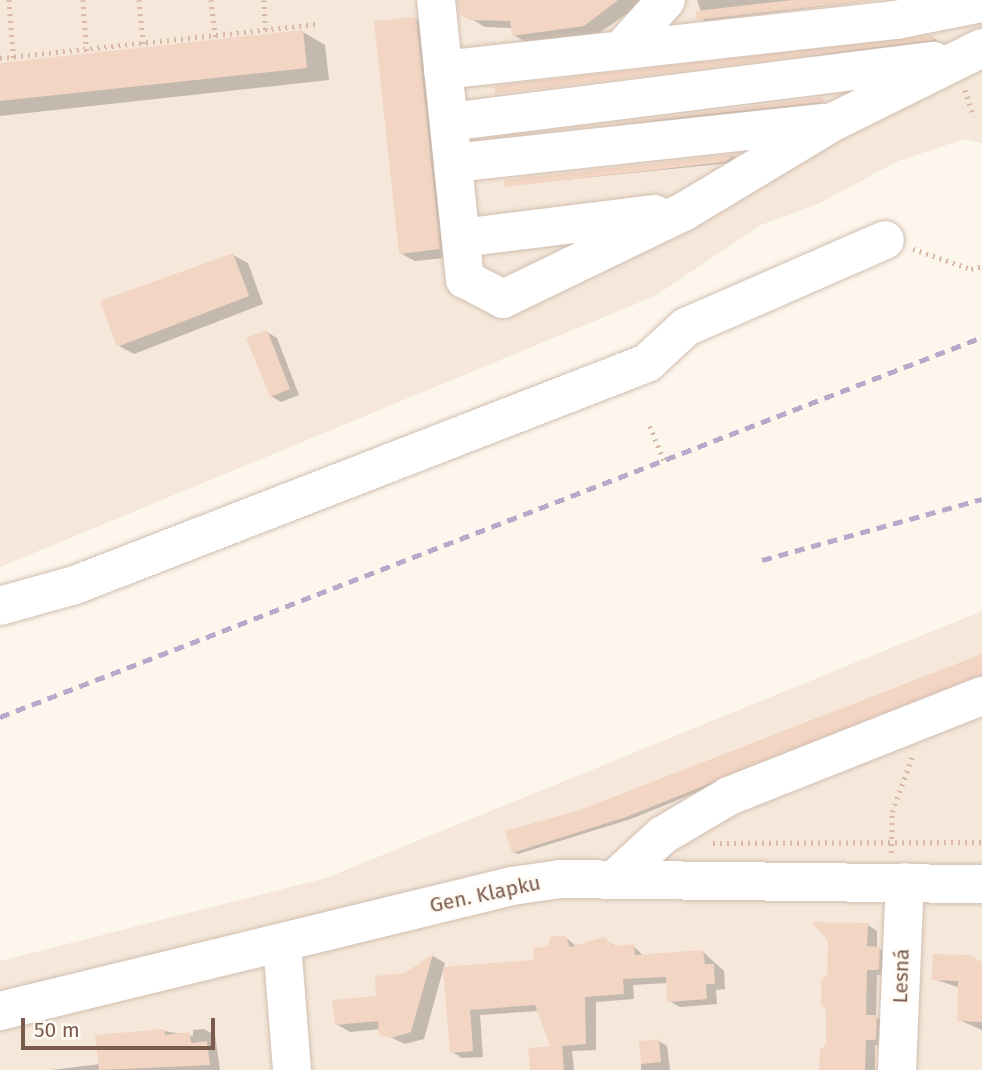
<!DOCTYPE html>
<html>
<head>
<meta charset="utf-8">
<style>
	body { margin:0 }
	#map { position:relative; width:982px; height:1070px; overflow:hidden; background:#fdf6ec; font-family:"Fira Sans",sans-serif }
	div>[style] { position:absolute }
	.residential>* { inset:0; background:#f5e8da }
	.shadow>* { inset:0; background:#0003 }
	.building>* { inset:0; background:#f3d5c3 }
	.path>* { height:4.5px; margin-top:-2.25px; transform-origin:0; background:repeating-linear-gradient(90deg,#d9b8a5 0 2px,transparent 0 7px) }
	.roads { filter:drop-shadow(0 0 2px #d1beb0) drop-shadow(0 0 2px #d1beb0) }
	.minor>* { height:38px; margin:-19px; padding:0 19px; transform-origin:19px; border-radius:19px; background:#fff }
	.rail>* { height:5px; margin-top:-2.5px; transform-origin:0; background:repeating-linear-gradient(90deg,#b9a8c9 0 10px,transparent 0 17px) }
	span { translate:-50% -50%; white-space:nowrap; text-align:center; line-height:1.15; -webkit-text-stroke:5px #fffaf3; paint-order:stroke }
	.street-label { font-size:21px; color:#7a5c4d }
	.scale { position:absolute; left:21px; top:1018px; width:194px; height:32px; box-sizing:border-box; border:4px solid #7a5c4d; border-top:0; padding-left:9px; font-size:21px; line-height:24px; white-space:nowrap; color:#7a5c4d; -webkit-text-stroke:5px #fffaf3; paint-order:stroke }
</style>
</head>
<body>
<div id="map">
	<div class="residential">
		<div style="clip-path:polygon(0 0,982px 0,982px 143px,964px 139px,898px 161px,820px 203px,761px 225px,655px 296px,0 567px)"></div>
		<div style="clip-path:polygon(982px 611px,982px 1070px,0 1070px,0 961px,326px 878px)"></div>
	</div>
	<div class="shadow">
		<div style="clip-path:polygon(485px 0,647px 0,599px 33px,528px 43px,513px 35px,512px 28px,485px 27px,461px 13px)"></div>
		<div style="clip-path:polygon(697px 0,876px 0,704px 21px)"></div>
		<div style="clip-path:polygon(415px 19px,430px 28px,454px 257px,415px 261px,400px 253px)"></div>
		<div style="clip-path:polygon(303px 32px,325px 45px,329px 80px,0 116px,0 64px)"></div>
		<div style="clip-path:polygon(933px 37px,937px 41px,500px 95px,791px 59px)"></div>
		<div style="clip-path:polygon(823px 99px,822px 104px,600px 127px)"></div>
		<div style="clip-path:polygon(736px 156px,730px 163px,506px 186px,506px 181px)"></div>
		<div style="clip-path:polygon(233px 255px,248px 263px,263px 304px,134px 354px,119px 346px)"></div>
		<div style="clip-path:polygon(267px 332px,277px 338px,299px 395px,281px 402px,271px 396px)"></div>
		<div style="clip-path:polygon(982px 656px,982px 676px,631px 819px,518px 854px,513px 852px,593px 807px)"></div>
		<div style="clip-path:polygon(868px 925px,877px 931px,877px 948px,890px 954px,889px 975px,877px 975px,876px 1017px,887px 1023px,886px 1045px,875px 1045px,875px 1070px,821px 1070px)"></div>
		<div style="clip-path:polygon(565px 937px,577px 947px,604px 939px,617px 947px,633px 946px,644px 956px,702px 951px,724px 971px,725px 989px,716px 990px,717px 1004px,680px 1007px,669px 1001px,668px 983px,633px 985px,634px 999px,596px 1002px,596px 1050px,572px 1051px,574px 1070px,532px 1070px,552px 1048px,538px 1011px,480px 1015px,483px 1057px,462px 1058px,452px 1052px,445px 969px,536px 962px)"></div>
		<div style="clip-path:polygon(433px 956px,445px 963px,424px 1039px,405px 1044px,381px 1033px,381px 1029px,350px 1032px,336px 1024px)"></div>
		<div style="clip-path:polygon(982px 964px,982px 1030px,959px 1020px,960px 988px,934px 979px)"></div>
		<div style="clip-path:polygon(204px 1029px,215px 1035px,220px 1070px,51px 1070px,100px 1064px,164px 1031px,193px 1036px,193px 1030px)"></div>
		<div style="clip-path:polygon(659px 1041px,667px 1046px,670px 1070px,641px 1070px,641px 1042px)"></div>
	</div>
	<div class="building">
		<div style="clip-path:polygon(458px 0,618px 0,584px 26px,512px 36px,510px 21px,469px 20px,459px 14px)"></div>
		<div style="clip-path:polygon(793px 0,878px 0,697px 20px,696px 11px)"></div>
		<div style="clip-path:polygon(416px 17px,440px 249px,399px 254px,374px 21px)"></div>
		<div style="clip-path:polygon(303px 30px,307px 68px,0 101px,0 63px)"></div>
		<div style="clip-path:polygon(933px 35px,934px 40px,495px 94px,494px 86px)"></div>
		<div style="clip-path:polygon(823px 97px,824px 102px,595px 126px)"></div>
		<div style="clip-path:polygon(736px 154px,725px 162px,504px 187px,504px 180px)"></div>
		<div style="clip-path:polygon(233px 253px,249px 296px,117px 347px,100px 301px)"></div>
		<div style="clip-path:polygon(267px 330px,290px 389px,270px 397px,246px 338px)"></div>
		<div style="clip-path:polygon(982px 654px,982px 675px,626px 817px,512px 853px,505px 831px,577px 811px)"></div>
		<div style="clip-path:polygon(811px 922px,868px 923px,867px 946px,880px 947px,879px 970px,867px 970px,866px 1015px,877px 1015px,876px 1040px,866px 1040px,865px 1070px,819px 1070px,820px 1050px,826px 1044px,826px 1010px,821px 1004px,821px 980px,827px 975px,828px 940px)"></div>
		<div style="clip-path:polygon(551px 936px,566px 936px,570px 947px,604px 937px,614px 946px,634px 944px,635px 955px,703px 950px,705px 964px,714px 964px,715px 984px,706px 984px,707px 999px,667px 1002px,666px 977px,623px 979px,624px 994px,585px 997px,586px 1044px,562px 1046px,564px 1070px,530px 1070px,528px 1048px,550px 1046px,535px 1005px,470px 1010px,473px 1051px,450px 1053px,443px 967px,534px 960px,533px 948px,547px 947px)"></div>
		<div style="clip-path:polygon(433px 954px,411px 1032px,391px 1038px,379px 1035px,378px 1021px,335px 1025px,332px 1000px,376px 996px,375px 976px,405px 973px)"></div>
		<div style="clip-path:polygon(933px 954px,969px 955px,982px 962px,982px 1022px,957px 1021px,958px 981px,932px 980px)"></div>
		<div style="clip-path:polygon(164px 1029px,165px 1035px,190px 1032px,191px 1043px,207px 1041px,210px 1065px,99px 1070px,95px 1035px)"></div>
		<div style="clip-path:polygon(659px 1039px,661px 1062px,641px 1064px,639px 1041px)"></div>
	</div>
	<div class="path">
		<div style="left:9px;top:0;width:61px;rotate:85.3deg"></div>
		<div style="left:83px;top:0;width:53px;rotate:85.7deg"></div>
		<div style="left:139px;top:0;width:47px;rotate:83.9deg"></div>
		<div style="left:211px;top:0;width:40px;rotate:82.9deg"></div>
		<div style="left:264px;top:0;width:34px;rotate:87deg"></div>
		<div style="left:0;top:58px;width:319px;rotate:-6.1deg"></div>
		<div style="left:965px;top:90px;width:28px;rotate:71deg"></div>
		<div style="left:913px;top:249px;width:61px;rotate:19deg"></div>
		<div style="left:971px;top:269px;width:11px;rotate:-15deg"></div>
		<div style="left:650px;top:426px;width:37px;rotate:68deg"></div>
		<div style="left:713px;top:843px;width:269px;rotate:-0.2deg"></div>
		<div style="left:891px;top:853px;width:41px;rotate:-88.6deg"></div>
		<div style="left:892px;top:812px;width:59px;rotate:-70deg"></div>
	</div>
	<div class="roads">
		<div class="minor">
			<div style="left:436px;top:0;width:281px;rotate:84.1deg"></div>
			<div style="left:465px;top:279px;width:43px;rotate:27.8deg"></div>
			<div style="left:503px;top:299px;width:202px;rotate:-25.8deg"></div>
			<div style="left:685px;top:211px;width:175px;rotate:-31deg"></div>
			<div style="left:835px;top:121px;width:164px;rotate:-26.4deg"></div>
			<div style="left:621px;top:50px;width:67px;rotate:-48deg"></div>
			<div style="left:443px;top:70px;width:456px;rotate:-6.3deg"></div>
			<div style="left:896px;top:20px;width:88px;rotate:-11.2deg"></div>
			<div style="left:449px;top:122px;width:488px;rotate:-7.2deg"></div>
			<div style="left:453px;top:163px;width:372px;rotate:-6.2deg"></div>
			<div style="left:461px;top:238px;width:195px;rotate:-7.1deg"></div>
			<div style="left:0;top:606px;width:78px;rotate:-15.6deg"></div>
			<div style="left:75px;top:585px;width:614px;rotate:-21.21deg"></div>
			<div style="left:647px;top:363px;width:53px;rotate:-42.7deg"></div>
			<div style="left:686px;top:327px;width:217px;rotate:-23.6deg"></div>
			<div style="left:616px;top:878px;width:64px;rotate:-42.5deg"></div>
			<div style="left:663px;top:835px;width:77px;rotate:-30.6deg"></div>
			<div style="left:729px;top:796px;width:272px;rotate:-21.6deg"></div>
			<div style="left:282px;top:943px;width:127px;rotate:85.5deg"></div>
			<div style="left:0;top:1011px;width:527px;rotate:-13.72deg"></div>
			<div style="left:512px;top:886px;width:49px;rotate:-8.3deg"></div>
			<div style="left:560px;top:879px;width:422px;rotate:0.7deg"></div>
			<div style="left:897px;top:1070px;width:188px;rotate:-87.6deg"></div>
		</div>
	</div>
	<div class="rail">
		<div style="left:762px;top:560px;width:228px;rotate:-15.5deg"></div>
		<div style="left:0;top:717px;width:1053px;rotate:-21.15deg"></div>
	</div>
	<div class="street-label">
		<span style="left:485px;top:894px;rotate:-12deg">Gen. Klapku</span>
		<span style="left:901px;top:976px;rotate:-88deg">Lesná</span>
	</div>
	<div class="scale">50 m</div>
</div>
</body>
</html>
